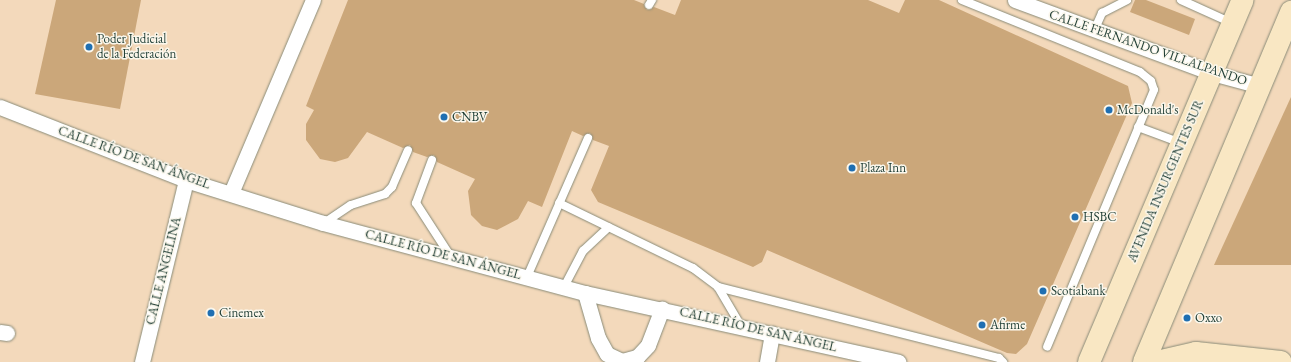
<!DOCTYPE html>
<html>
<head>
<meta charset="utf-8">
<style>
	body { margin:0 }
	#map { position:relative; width:1291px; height:362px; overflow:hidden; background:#f3d9bb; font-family:"EB Garamond",serif }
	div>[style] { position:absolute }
	.building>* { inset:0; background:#cba77a }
	.roads { filter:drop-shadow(0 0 1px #898b78) drop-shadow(0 0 1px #898b78) }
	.lane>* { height:8px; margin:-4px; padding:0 4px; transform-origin:4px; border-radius:4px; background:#fff }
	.street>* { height:15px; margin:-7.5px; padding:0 7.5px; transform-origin:7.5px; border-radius:7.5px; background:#fff }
	.secondary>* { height:22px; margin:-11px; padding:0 11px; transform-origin:11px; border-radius:11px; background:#f9e7c3 }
	.dots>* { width:11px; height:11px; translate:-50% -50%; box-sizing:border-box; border:2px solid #fbf7ec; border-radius:50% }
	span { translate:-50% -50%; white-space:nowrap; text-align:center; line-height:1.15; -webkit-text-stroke:3px #fbf7ec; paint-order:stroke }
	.poi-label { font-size:13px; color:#1f3d34 }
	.left { translate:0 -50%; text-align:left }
	.street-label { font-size:13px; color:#1f3d34 }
</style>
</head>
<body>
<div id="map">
	<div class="building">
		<div style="clip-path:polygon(56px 0,141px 0,120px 109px,35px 94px)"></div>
		<div style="clip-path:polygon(348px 0,634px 0,644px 4px,647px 10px,654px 7px,675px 15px,681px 0,868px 0,899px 13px,905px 0,939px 0,1128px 86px,1132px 103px,1027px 344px,1016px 354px,1007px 353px,767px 250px,762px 262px,753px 267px,598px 202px,591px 190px,609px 146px,593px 140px,590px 133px,583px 136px,572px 131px,542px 207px,528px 201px,518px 219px,497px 230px,482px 226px,471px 215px,468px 191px,475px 179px,437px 162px,434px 155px,427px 157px,413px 152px,410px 145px,403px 148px,367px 132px,348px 158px,335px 162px,320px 159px,306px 140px,306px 124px,314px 110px,306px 106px)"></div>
		<div style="clip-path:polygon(1135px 0,1146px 0,1195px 19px,1189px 35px,1130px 12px)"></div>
		<div style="clip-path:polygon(1291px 97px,1291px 265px,1214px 265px)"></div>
	</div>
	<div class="roads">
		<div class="lane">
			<div style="left:962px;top:0;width:192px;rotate:22deg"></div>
			<div style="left:1140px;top:72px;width:14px;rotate:39deg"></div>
			<div style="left:1151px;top:81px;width:9px;rotate:72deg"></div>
			<div style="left:1154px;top:90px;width:278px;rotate:112.6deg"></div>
			<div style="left:1181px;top:0;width:56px;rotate:24.3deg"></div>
			<div style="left:649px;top:5px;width:6px;rotate:-59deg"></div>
			<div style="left:1094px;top:31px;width:20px;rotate:-66deg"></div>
			<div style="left:1102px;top:13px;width:28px;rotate:-27deg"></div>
			<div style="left:1138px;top:127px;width:46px;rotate:20.4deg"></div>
			<div style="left:432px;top:160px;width:46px;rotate:110.4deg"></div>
			<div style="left:416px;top:203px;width:64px;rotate:57.1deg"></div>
			<div style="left:559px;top:203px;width:149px;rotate:25.9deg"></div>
			<div style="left:693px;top:268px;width:31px;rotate:37deg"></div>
			<div style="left:718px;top:287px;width:45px;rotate:59.5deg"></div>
			<div style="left:324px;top:223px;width:32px;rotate:-34deg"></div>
			<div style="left:351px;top:205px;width:36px;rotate:-18deg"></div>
			<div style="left:385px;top:194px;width:10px;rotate:-45deg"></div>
			<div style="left:392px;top:187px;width:40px;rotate:-66.6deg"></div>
			<div style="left:527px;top:277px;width:152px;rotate:-66.3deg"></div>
			<div style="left:564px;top:287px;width:41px;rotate:-62.2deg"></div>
			<div style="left:583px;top:251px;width:35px;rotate:-43deg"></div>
			<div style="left:718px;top:287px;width:290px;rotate:14.2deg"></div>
			<div style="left:999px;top:358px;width:6px;rotate:45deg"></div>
		</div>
		<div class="street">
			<div style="left:1015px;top:0;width:210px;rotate:20.3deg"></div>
			<div style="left:1212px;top:73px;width:50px;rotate:15.2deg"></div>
			<div style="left:0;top:107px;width:200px;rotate:21.4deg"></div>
			<div style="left:186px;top:180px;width:144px;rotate:17.4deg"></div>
			<div style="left:323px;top:223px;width:271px;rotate:15deg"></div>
			<div style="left:585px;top:293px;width:321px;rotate:12.4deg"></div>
			<div style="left:231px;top:193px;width:210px;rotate:-67deg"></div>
			<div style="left:585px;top:293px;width:47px;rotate:73.9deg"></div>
			<div style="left:598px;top:338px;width:18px;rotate:61deg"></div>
			<div style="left:607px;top:354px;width:17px;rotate:25deg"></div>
			<div style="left:622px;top:361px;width:16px;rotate:-15deg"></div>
			<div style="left:637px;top:357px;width:16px;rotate:-47deg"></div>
			<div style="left:648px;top:345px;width:39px;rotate:-69deg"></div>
			<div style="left:0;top:332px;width:7px;rotate:8deg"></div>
			<div style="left:142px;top:362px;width:187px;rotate:-76.4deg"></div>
			<div style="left:767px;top:362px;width:29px;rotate:-80deg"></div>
		</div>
		<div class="secondary">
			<div style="left:1089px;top:362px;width:393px;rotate:-67deg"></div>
			<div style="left:1144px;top:362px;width:380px;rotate:-67.2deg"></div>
			<div style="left:1157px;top:362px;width:40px;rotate:-13deg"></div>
			<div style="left:1196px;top:353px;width:85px;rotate:6deg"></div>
		</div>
	</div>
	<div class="dots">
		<div style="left:89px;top:47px;background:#1f6fb2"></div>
		<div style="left:1109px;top:110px;background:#1f6fb2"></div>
		<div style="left:444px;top:117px;background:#1f6fb2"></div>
		<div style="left:852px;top:168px;background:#1f6fb2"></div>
		<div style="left:1075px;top:217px;background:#1f6fb2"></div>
		<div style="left:1043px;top:291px;background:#1f6fb2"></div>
		<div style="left:211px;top:313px;background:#1f6fb2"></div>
		<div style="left:1187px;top:318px;background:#1f6fb2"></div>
		<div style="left:982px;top:325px;background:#1f6fb2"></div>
	</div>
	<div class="poi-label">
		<span class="left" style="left:97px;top:47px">Poder Judicial<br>de la Federación</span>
		<span class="left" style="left:1117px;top:110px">McDonald's</span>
		<span class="left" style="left:452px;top:117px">CNBV</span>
		<span class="left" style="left:860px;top:168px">Plaza Inn</span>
		<span class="left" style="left:1083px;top:217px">HSBC</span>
		<span class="left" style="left:1051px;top:291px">Scotiabank</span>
		<span class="left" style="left:219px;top:313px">Cinemex</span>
		<span class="left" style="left:1195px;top:318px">Oxxo</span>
		<span class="left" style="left:990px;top:325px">Afirme</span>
	</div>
	<div class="street-label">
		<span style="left:1148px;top:48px;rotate:19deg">CALLE FERNANDO VILLALPANDO</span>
		<span style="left:134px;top:158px;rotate:20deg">CALLE RÍO DE SAN ÁNGEL</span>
		<span style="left:1166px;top:181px;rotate:-67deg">AVENIDA INSURGENTES SUR</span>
		<span style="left:443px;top:255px;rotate:15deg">CALLE RÍO DE SAN ÁNGEL</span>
		<span style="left:164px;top:271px;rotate:-76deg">CALLE ANGELINA</span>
		<span style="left:758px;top:330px;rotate:13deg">CALLE RÍO DE SAN ÁNGEL</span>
	</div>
</div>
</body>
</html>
